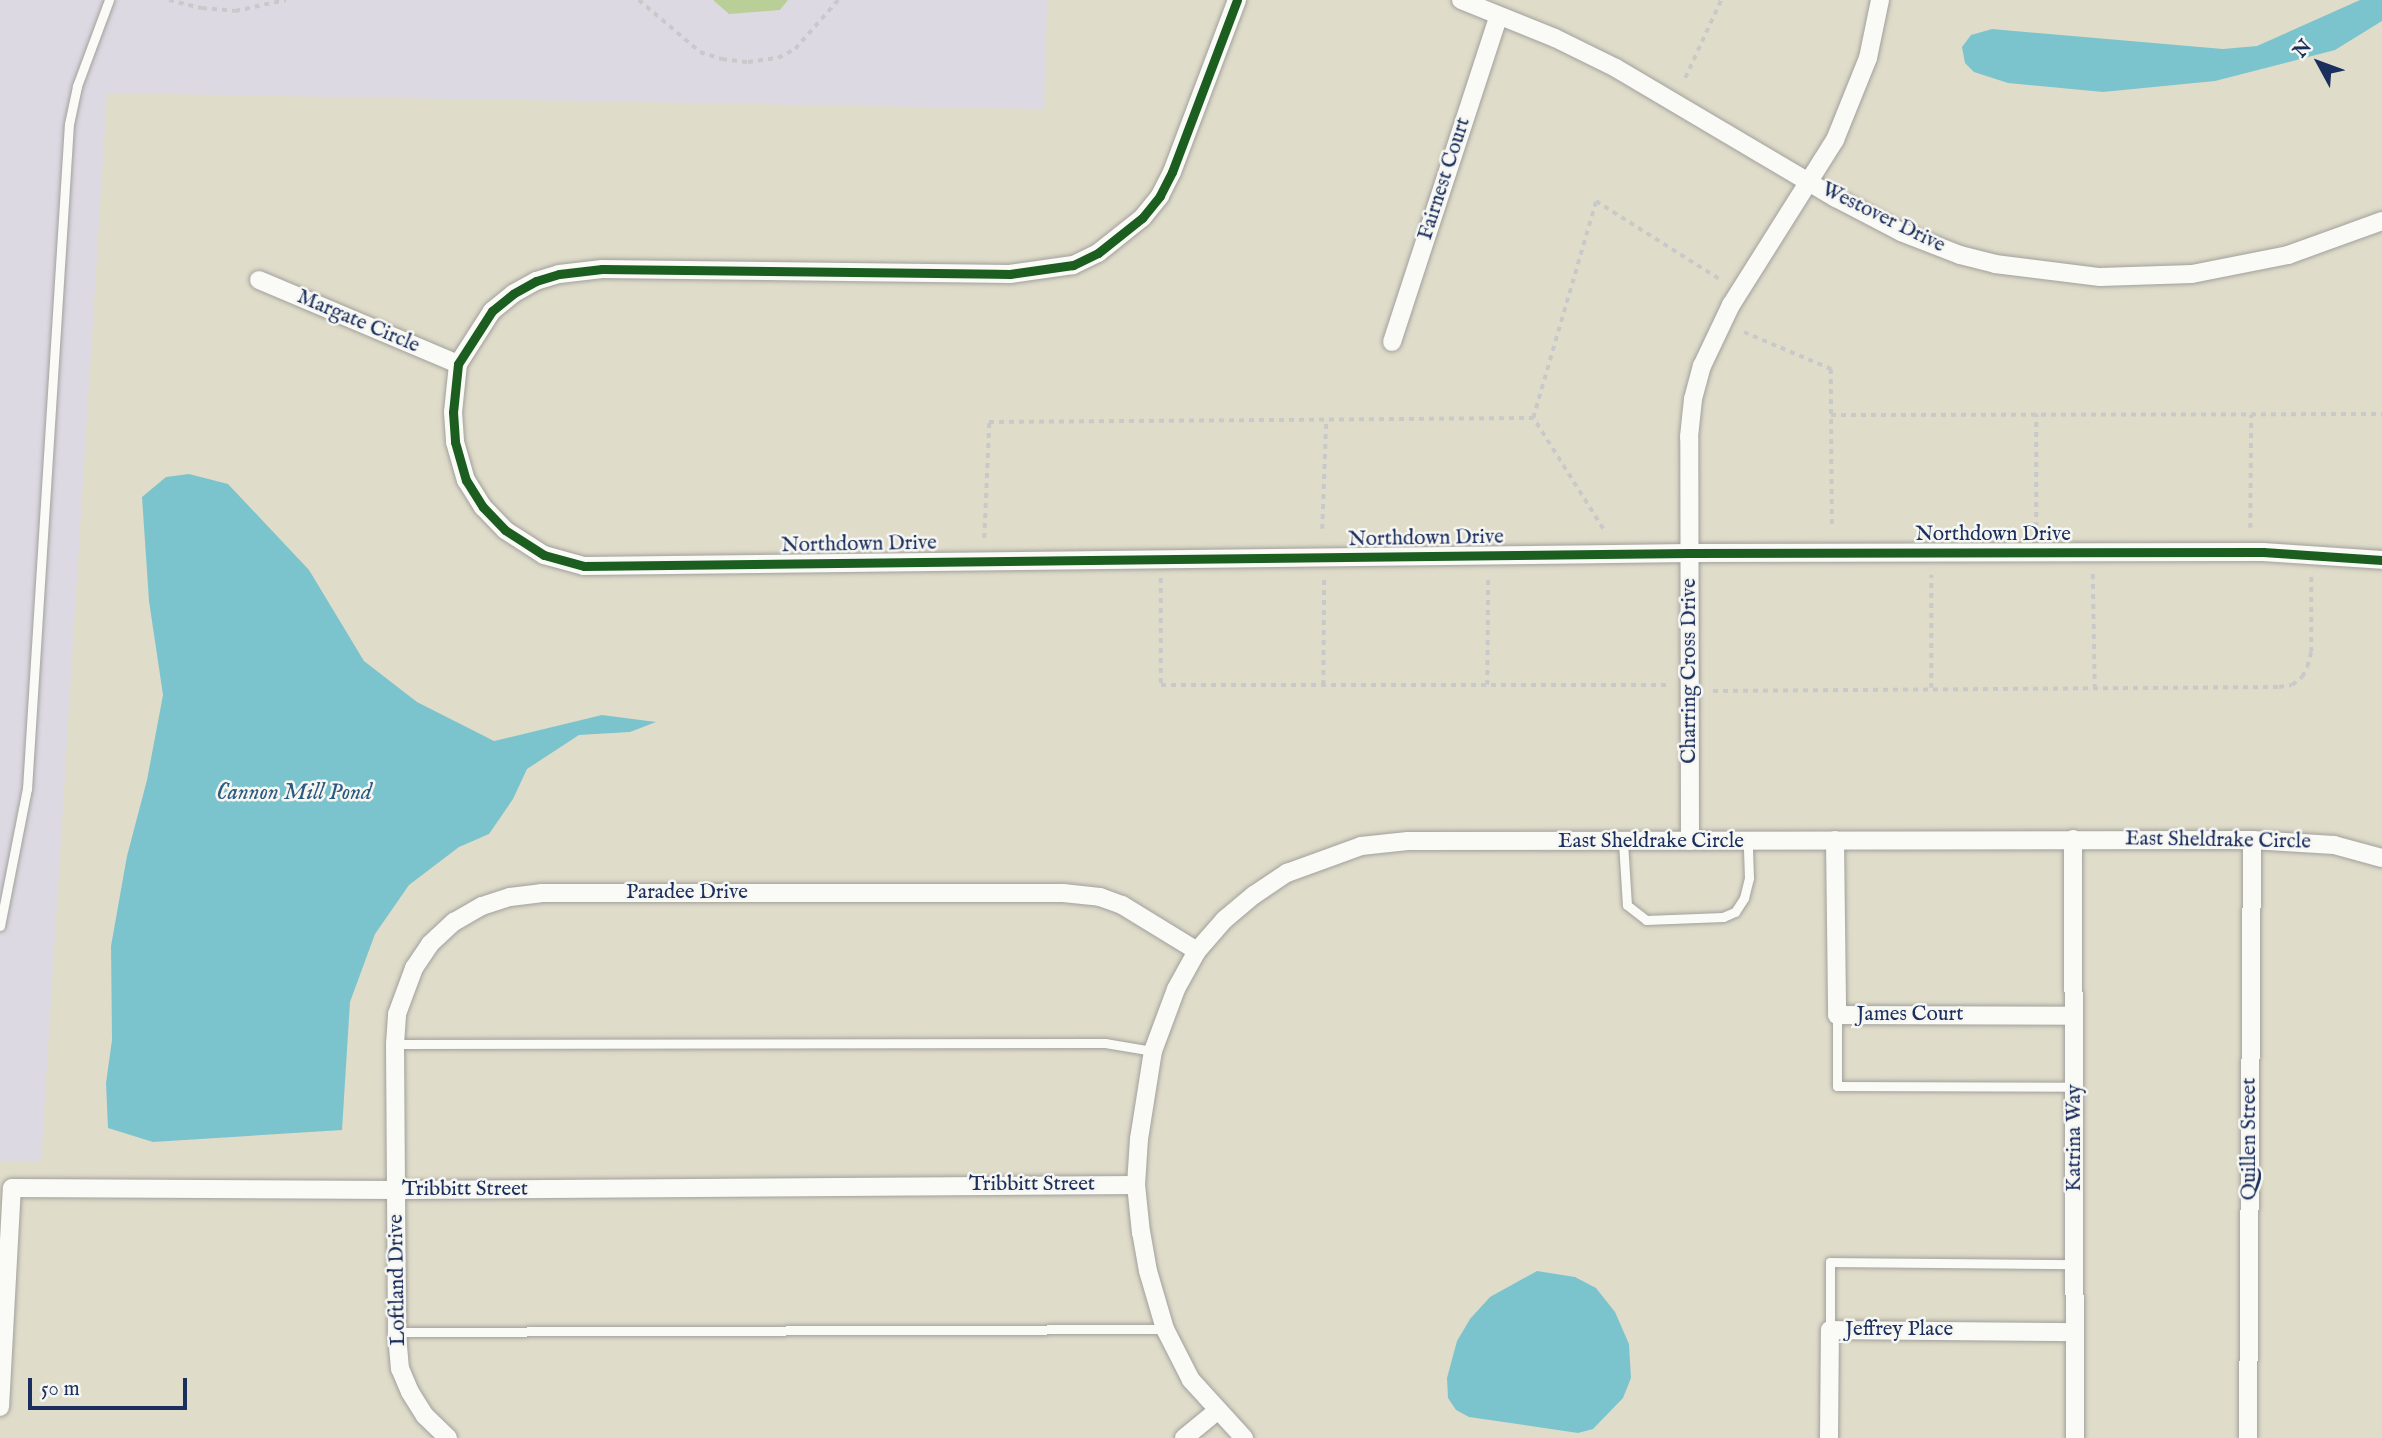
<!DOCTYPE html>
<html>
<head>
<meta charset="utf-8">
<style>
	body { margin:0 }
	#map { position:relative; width:2382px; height:1438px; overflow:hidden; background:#e0dcca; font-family:"IM FELL English",serif }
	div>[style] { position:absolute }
	.built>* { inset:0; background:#ddd9e3 }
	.green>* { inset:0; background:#bace97 }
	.water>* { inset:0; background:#7cc4cd }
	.path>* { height:3.5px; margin-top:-1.75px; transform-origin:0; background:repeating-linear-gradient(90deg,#c9c9c9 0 5px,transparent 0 10px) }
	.roads { filter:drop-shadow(0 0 2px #a1a19c) drop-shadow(0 0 2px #a1a19c) }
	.service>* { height:9px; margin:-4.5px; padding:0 4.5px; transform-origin:4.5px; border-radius:4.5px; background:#fafaf7 }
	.minor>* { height:18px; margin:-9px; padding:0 9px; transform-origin:9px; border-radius:9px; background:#fafaf7 }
	.cycleway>* { height:9px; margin:-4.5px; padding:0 4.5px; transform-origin:4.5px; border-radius:4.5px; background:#1b5e20 }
	span { translate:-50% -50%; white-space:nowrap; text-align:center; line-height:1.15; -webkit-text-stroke:5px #f6f6f2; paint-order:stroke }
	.street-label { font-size:21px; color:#1b2f5e }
	.water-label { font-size:23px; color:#2b5980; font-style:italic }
	.north { position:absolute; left:2284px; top:28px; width:70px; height:70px; -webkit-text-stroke:5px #f6f6f2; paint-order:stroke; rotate:311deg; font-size:19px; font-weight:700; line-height:28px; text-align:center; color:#1b2f5e }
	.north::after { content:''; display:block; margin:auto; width:24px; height:32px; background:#1b2f5e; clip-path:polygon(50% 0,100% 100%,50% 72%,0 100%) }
	.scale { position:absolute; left:28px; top:1378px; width:159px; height:32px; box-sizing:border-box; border:4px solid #1b2f5e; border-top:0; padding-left:9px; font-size:21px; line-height:24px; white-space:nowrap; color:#1b2f5e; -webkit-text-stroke:5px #f6f6f2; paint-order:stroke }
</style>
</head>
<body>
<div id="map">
	<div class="built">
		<div style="clip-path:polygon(0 0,1047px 0,1044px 109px,107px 93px,41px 1162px,0 1161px)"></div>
	</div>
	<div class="green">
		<div style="clip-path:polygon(713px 0,788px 0,780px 10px,729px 14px)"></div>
	</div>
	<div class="water">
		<div style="clip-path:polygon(2360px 0,2382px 0,2382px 21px,2335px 50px,2215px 81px,2103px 92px,2008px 83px,1974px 72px,1965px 63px,1962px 47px,1971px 35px,1992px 29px,2223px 49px,2257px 46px)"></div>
		<div style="clip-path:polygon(189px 474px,228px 484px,309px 570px,364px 661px,417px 702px,494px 741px,602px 715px,656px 722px,630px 732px,579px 735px,527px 769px,513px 799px,489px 834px,459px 847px,409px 885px,375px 934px,350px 1002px,342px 1130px,153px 1142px,108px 1128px,106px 1083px,112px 1040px,111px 946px,127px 856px,147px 780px,163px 695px,149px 601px,142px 497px,166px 477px)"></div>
		<div style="clip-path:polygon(1537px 1271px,1575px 1277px,1596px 1288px,1615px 1312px,1629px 1344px,1631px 1378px,1623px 1398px,1593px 1429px,1578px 1433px,1469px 1417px,1456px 1410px,1448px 1398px,1447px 1378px,1457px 1341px,1470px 1319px,1490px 1297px)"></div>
	</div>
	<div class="path">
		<div style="left:169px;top:0;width:34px;rotate:14deg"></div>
		<div style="left:202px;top:8px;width:33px;rotate:5deg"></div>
		<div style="left:235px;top:11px;width:52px;rotate:-12.2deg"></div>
		<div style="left:639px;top:0;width:80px;rotate:40.4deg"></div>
		<div style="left:700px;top:52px;width:23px;rotate:18deg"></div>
		<div style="left:722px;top:59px;width:26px;rotate:7deg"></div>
		<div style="left:748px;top:62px;width:30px;rotate:-8deg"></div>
		<div style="left:778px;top:58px;width:19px;rotate:-28deg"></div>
		<div style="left:795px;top:49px;width:65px;rotate:-48.7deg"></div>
		<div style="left:1685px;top:78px;width:86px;rotate:-65.2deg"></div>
		<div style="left:1744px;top:332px;width:95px;rotate:23deg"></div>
		<div style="left:1831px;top:369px;width:160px;rotate:89.6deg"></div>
		<div style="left:1831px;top:415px;width:551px;rotate:-0.1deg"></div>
		<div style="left:2036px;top:527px;width:113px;rotate:-90deg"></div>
		<div style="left:2250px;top:528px;width:113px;rotate:-89.5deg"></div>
		<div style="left:1322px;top:529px;width:109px;rotate:-87.9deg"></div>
		<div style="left:1603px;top:529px;width:131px;rotate:-122.2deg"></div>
		<div style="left:1533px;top:418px;width:226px;rotate:-73.8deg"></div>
		<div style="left:1596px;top:201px;width:148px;rotate:32.3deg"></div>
		<div style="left:984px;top:538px;width:116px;rotate:-87.5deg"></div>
		<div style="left:989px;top:422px;width:544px;rotate:-0.42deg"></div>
		<div style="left:2093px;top:574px;width:113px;rotate:89deg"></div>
		<div style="left:1161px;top:578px;width:107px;rotate:90deg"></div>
		<div style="left:1161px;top:685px;width:505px"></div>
		<div style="left:1323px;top:685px;width:108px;rotate:-89.5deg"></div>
		<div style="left:1487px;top:685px;width:109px;rotate:-89.5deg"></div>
		<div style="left:1931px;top:688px;width:113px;rotate:-90deg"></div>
		<div style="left:1713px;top:691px;width:566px;rotate:-0.4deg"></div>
		<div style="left:2279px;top:687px;width:13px;rotate:-9deg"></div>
		<div style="left:2292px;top:685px;width:13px;rotate:-39deg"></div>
		<div style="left:2302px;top:677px;width:11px;rotate:-63deg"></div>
		<div style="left:2307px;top:667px;width:16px;rotate:-75deg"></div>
		<div style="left:2311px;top:652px;width:76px;rotate:-90deg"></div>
	</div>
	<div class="roads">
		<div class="service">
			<div style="left:1623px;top:842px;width:63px;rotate:86.4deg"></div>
			<div style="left:1627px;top:905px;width:24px;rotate:38deg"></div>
			<div style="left:1646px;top:920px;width:77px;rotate:-2.2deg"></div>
			<div style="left:1723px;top:917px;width:13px;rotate:-23deg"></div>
			<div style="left:1735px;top:912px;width:17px;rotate:-57deg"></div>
			<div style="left:1744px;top:898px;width:21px;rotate:-76deg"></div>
			<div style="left:1749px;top:878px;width:37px;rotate:-92deg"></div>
			<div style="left:0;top:926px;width:140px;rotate:-78.9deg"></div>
			<div style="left:27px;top:789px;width:666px;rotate:-86.39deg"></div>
			<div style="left:69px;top:124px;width:39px;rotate:-78deg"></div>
			<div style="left:77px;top:86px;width:92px;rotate:-69.6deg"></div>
			<div style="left:1837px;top:1015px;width:71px;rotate:90deg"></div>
			<div style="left:1837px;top:1086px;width:238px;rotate:0.2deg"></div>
			<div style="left:395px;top:1044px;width:710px;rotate:-0.08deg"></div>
			<div style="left:1105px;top:1043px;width:49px;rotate:9.5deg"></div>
			<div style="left:1830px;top:1330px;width:68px;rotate:-90deg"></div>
			<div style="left:1830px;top:1262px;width:245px;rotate:0.5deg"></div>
			<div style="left:397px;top:1332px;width:768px;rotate:-0.22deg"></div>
		</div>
		<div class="minor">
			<div style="left:1237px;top:0;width:184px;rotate:110.7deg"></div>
			<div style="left:1172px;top:172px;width:27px;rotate:117deg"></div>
			<div style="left:1160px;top:196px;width:28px;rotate:129deg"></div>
			<div style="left:1142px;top:218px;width:56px;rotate:141.5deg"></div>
			<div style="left:1098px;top:253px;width:28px;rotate:154deg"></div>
			<div style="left:1073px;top:265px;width:64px;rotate:171.9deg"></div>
			<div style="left:1010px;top:274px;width:408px;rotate:-179.3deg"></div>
			<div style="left:602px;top:269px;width:43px;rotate:173.4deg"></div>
			<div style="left:559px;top:274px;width:24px;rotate:163deg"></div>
			<div style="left:536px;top:281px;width:26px;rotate:151deg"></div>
			<div style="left:513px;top:294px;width:27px;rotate:141deg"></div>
			<div style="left:492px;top:311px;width:63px;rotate:122.7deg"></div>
			<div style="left:458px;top:364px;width:48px;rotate:95.9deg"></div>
			<div style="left:453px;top:412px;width:30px;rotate:86deg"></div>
			<div style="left:455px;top:442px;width:40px;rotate:74deg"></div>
			<div style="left:466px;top:480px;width:32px;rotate:58deg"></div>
			<div style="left:483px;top:507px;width:32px;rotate:46deg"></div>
			<div style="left:505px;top:530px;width:46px;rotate:32.7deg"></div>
			<div style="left:544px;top:555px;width:41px;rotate:15.4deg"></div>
			<div style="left:584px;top:566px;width:1105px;rotate:-0.67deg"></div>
			<div style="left:1689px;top:553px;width:574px;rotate:-0.1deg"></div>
			<div style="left:2263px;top:552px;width:119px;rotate:3.8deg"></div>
			<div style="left:1461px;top:0;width:101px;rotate:22deg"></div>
			<div style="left:1555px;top:38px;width:68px;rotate:26.2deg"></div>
			<div style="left:1616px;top:68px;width:256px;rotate:30.6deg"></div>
			<div style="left:1836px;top:198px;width:73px;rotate:27.6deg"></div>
			<div style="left:1901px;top:232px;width:63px;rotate:21.3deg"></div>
			<div style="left:1960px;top:255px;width:36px;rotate:14deg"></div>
			<div style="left:1995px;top:264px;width:106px;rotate:7.1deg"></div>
			<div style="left:2100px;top:277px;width:92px;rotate:-1.9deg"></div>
			<div style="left:2192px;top:274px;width:98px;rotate:-11.2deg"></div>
			<div style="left:2288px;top:255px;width:100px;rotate:-19.9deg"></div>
			<div style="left:259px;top:280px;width:216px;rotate:22.9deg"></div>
			<div style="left:1392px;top:342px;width:342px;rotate:-71.9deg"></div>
			<div style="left:2073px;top:839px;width:599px;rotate:89.81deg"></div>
			<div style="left:1835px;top:840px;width:175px;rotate:89.3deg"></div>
			<div style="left:1837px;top:1015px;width:237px;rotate:0.2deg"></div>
			<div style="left:1690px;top:841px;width:404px;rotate:-90.1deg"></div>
			<div style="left:1689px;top:437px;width:38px;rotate:-84deg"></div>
			<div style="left:1693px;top:399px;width:34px;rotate:-75deg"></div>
			<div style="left:1702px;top:366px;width:68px;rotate:-64.6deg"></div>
			<div style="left:1731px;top:305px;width:195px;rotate:-57.8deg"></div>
			<div style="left:1835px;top:140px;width:88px;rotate:-68.1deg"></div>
			<div style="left:1868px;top:58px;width:59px;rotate:-78.3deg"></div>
			<div style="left:0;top:1407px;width:219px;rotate:-86.9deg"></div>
			<div style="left:12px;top:1188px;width:386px;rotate:0.3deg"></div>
			<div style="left:398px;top:1190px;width:738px;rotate:-0.39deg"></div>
			<div style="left:448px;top:1438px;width:32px;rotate:-136deg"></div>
			<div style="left:425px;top:1416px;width:28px;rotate:-122deg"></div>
			<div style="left:410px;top:1392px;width:25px;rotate:-113deg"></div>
			<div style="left:400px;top:1369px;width:37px;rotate:-95deg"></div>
			<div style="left:397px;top:1332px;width:288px;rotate:-90.4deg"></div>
			<div style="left:395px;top:1044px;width:30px;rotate:-86deg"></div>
			<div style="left:397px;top:1014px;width:49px;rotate:-69.7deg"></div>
			<div style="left:414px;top:968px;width:29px;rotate:-56deg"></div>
			<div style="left:430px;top:944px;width:33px;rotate:-43deg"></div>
			<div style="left:454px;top:922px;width:32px;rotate:-30deg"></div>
			<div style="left:482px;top:906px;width:29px;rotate:-18deg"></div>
			<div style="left:510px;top:897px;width:31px;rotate:-7deg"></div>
			<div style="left:541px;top:893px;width:522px"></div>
			<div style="left:1063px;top:893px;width:37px;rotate:6deg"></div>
			<div style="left:1100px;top:897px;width:23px;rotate:20deg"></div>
			<div style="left:1122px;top:905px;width:88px;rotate:31.5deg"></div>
			<div style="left:1184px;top:1438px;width:43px;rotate:-39.3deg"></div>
			<div style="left:1244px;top:1438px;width:79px;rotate:-132.4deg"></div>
			<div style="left:1191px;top:1380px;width:57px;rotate:-117deg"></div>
			<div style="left:1165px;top:1329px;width:60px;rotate:-106.3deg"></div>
			<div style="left:1148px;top:1271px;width:39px;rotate:-100deg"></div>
			<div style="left:1141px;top:1233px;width:48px;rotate:-95.9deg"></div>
			<div style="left:1136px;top:1185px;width:46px;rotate:-86.3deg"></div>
			<div style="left:1139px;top:1139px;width:89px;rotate:-81deg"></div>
			<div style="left:1153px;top:1051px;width:66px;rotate:-69.6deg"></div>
			<div style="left:1176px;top:989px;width:43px;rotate:-61.1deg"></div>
			<div style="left:1197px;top:951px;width:41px;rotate:-48.9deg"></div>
			<div style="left:1224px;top:920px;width:39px;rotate:-40deg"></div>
			<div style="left:1254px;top:895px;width:40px;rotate:-34deg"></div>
			<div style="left:1287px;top:873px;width:79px;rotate:-20deg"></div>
			<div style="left:1361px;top:846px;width:47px;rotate:-6.1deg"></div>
			<div style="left:1408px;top:841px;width:844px;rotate:-0.07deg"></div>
			<div style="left:2252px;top:840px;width:82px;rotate:3.5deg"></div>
			<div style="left:2334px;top:845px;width:50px;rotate:15.2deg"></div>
			<div style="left:1829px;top:1438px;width:108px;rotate:-89.5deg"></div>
			<div style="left:1830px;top:1330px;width:245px;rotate:0.5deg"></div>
			<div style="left:2248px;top:1438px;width:598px;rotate:-89.62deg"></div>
		</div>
	</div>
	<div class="cycleway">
		<div style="left:1237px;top:0;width:184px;rotate:110.7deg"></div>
		<div style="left:1172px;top:172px;width:27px;rotate:117deg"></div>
		<div style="left:1160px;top:196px;width:28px;rotate:129deg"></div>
		<div style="left:1142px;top:218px;width:56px;rotate:141.5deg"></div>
		<div style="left:1098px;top:253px;width:28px;rotate:154deg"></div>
		<div style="left:1073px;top:265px;width:64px;rotate:171.9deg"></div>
		<div style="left:1010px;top:274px;width:408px;rotate:-179.3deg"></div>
		<div style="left:602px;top:269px;width:43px;rotate:173.4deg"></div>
		<div style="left:559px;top:274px;width:24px;rotate:163deg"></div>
		<div style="left:536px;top:281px;width:26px;rotate:151deg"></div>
		<div style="left:513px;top:294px;width:27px;rotate:141deg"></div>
		<div style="left:492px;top:311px;width:63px;rotate:122.7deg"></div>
		<div style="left:458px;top:364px;width:48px;rotate:95.9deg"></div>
		<div style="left:453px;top:412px;width:30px;rotate:86deg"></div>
		<div style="left:455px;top:442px;width:40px;rotate:74deg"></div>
		<div style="left:466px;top:480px;width:32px;rotate:58deg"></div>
		<div style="left:483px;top:507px;width:32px;rotate:46deg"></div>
		<div style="left:505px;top:530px;width:46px;rotate:32.7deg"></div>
		<div style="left:544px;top:555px;width:41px;rotate:15.4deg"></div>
		<div style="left:584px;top:566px;width:1105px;rotate:-0.67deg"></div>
		<div style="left:1689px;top:553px;width:574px;rotate:-0.1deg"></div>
		<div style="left:2263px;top:552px;width:119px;rotate:3.8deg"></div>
	</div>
	<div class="street-label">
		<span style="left:1445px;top:179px;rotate:-72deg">Fairnest Court</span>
		<span style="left:1883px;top:218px;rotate:26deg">Westover Drive</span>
		<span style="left:358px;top:322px;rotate:23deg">Margate Circle</span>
		<span style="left:1993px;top:535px">Northdown Drive</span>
		<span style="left:1426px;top:539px;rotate:-1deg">Northdown Drive</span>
		<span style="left:859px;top:545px;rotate:-1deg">Northdown Drive</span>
		<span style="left:1690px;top:671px;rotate:-90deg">Charring Cross Drive</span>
		<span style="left:2218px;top:841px;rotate:1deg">East Sheldrake Circle</span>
		<span style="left:1651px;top:842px">East Sheldrake Circle</span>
		<span style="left:687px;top:893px">Paradee Drive</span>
		<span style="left:1910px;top:1015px">James Court</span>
		<span style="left:2075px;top:1138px;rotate:-90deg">Katrina Way</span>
		<span style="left:2250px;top:1139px;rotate:-90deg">Quillen Street</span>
		<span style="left:1032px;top:1185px">Tribbitt Street</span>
		<span style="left:465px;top:1190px">Tribbitt Street</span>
		<span style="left:398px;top:1280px;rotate:-91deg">Loftland Drive</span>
		<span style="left:1899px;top:1330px">Jeffrey Place</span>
	</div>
	<div class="water-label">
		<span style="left:294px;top:793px">Cannon Mill Pond</span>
	</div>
	<div class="north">N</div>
	<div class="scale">50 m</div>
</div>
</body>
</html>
